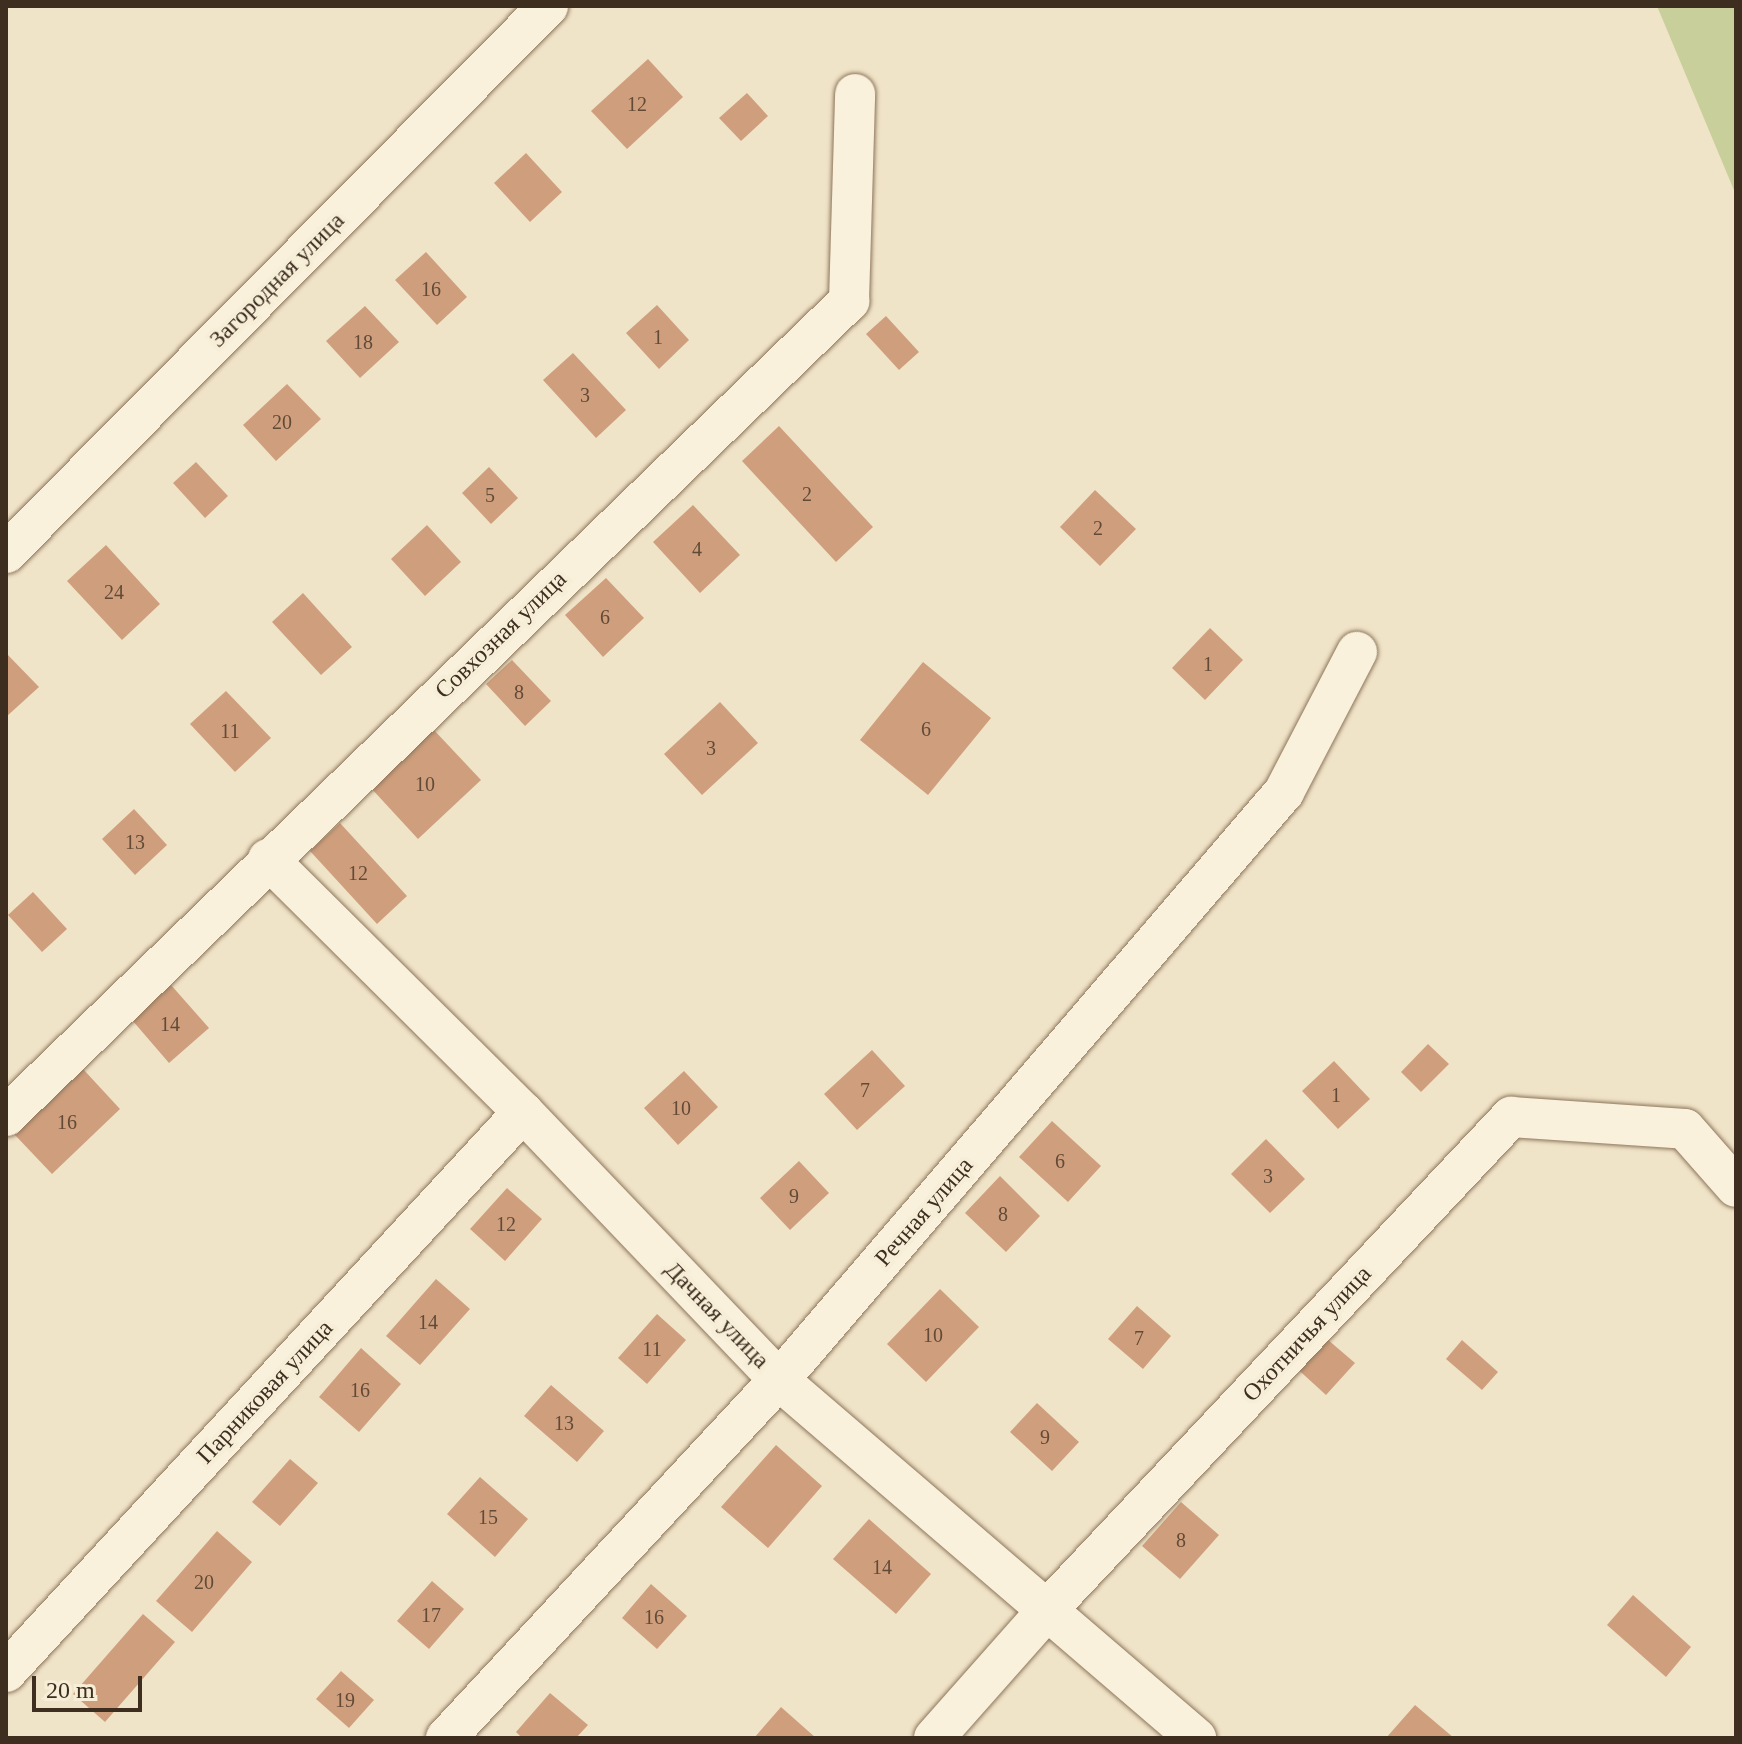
<!DOCTYPE html>
<html>
<head>
<meta charset="utf-8">
<style>
	body { margin:0 }
	#map { position:relative; width:1742px; height:1744px; overflow:hidden; background:#f0e4c8; font-family:"Times New Roman",serif }
	div>[style] { position:absolute }
	.green>* { inset:0; background:#c9cf9b }
	.building>* { inset:0; background:#cf9f7d }
	.roads { filter:drop-shadow(0 0 2px #8d765c) drop-shadow(0 0 2px #8d765c) }
	.street>* { height:40px; margin:-20px; padding:0 20px; transform-origin:20px; border-radius:20px; background:#faf1dc }
	span { translate:-50% -50%; white-space:nowrap; text-align:center; line-height:1.15; -webkit-text-stroke:8px #f7eed8; paint-order:stroke }
	.number-label { font-size:20px; color:#624a37 }
	.number-label span { -webkit-text-stroke-width:0 }
	.street-label { font-size:24px; color:#3d2e20 }
	.frame { position:absolute; inset:0; border:8px solid #3d2e20; pointer-events:none }
	.scale { position:absolute; left:32px; top:1676px; width:110px; height:36px; box-sizing:border-box; border:4px solid #3d2e20; border-top:0; padding-left:10px; font-size:24px; line-height:28px; white-space:nowrap; color:#3d2e20; -webkit-text-stroke:6px #f7eed8; paint-order:stroke }
</style>
</head>
<body>
<div id="map">
	<div class="green">
		<div style="clip-path:polygon(1657px 6px,1736px 6px,1736px 195px)"></div>
	</div>
	<div class="building">
		<div style="clip-path:polygon(648px 59px,683px 97px,627px 149px,591px 111px)"></div>
		<div style="clip-path:polygon(747px 93px,768px 116px,741px 141px,719px 118px)"></div>
		<div style="clip-path:polygon(526px 153px,562px 192px,530px 222px,494px 183px)"></div>
		<div style="clip-path:polygon(426px 252px,467px 297px,437px 325px,395px 280px)"></div>
		<div style="clip-path:polygon(657px 305px,689px 340px,659px 369px,626px 333px)"></div>
		<div style="clip-path:polygon(365px 306px,399px 342px,360px 378px,326px 341px)"></div>
		<div style="clip-path:polygon(886px 316px,919px 352px,899px 370px,866px 334px)"></div>
		<div style="clip-path:polygon(573px 353px,626px 410px,596px 438px,543px 380px)"></div>
		<div style="clip-path:polygon(287px 384px,321px 419px,276px 461px,243px 425px)"></div>
		<div style="clip-path:polygon(779px 426px,873px 527px,836px 562px,742px 461px)"></div>
		<div style="clip-path:polygon(196px 462px,228px 496px,205px 518px,173px 483px)"></div>
		<div style="clip-path:polygon(489px 467px,518px 498px,491px 524px,462px 493px)"></div>
		<div style="clip-path:polygon(1095px 490px,1136px 529px,1100px 566px,1060px 527px)"></div>
		<div style="clip-path:polygon(693px 505px,740px 555px,700px 593px,653px 542px)"></div>
		<div style="clip-path:polygon(427px 525px,461px 562px,425px 596px,391px 559px)"></div>
		<div style="clip-path:polygon(106px 545px,160px 604px,122px 640px,67px 581px)"></div>
		<div style="clip-path:polygon(606px 578px,644px 618px,603px 657px,565px 615px)"></div>
		<div style="clip-path:polygon(303px 593px,352px 647px,321px 675px,272px 622px)"></div>
		<div style="clip-path:polygon(1210px 628px,1243px 660px,1205px 700px,1172px 668px)"></div>
		<div style="clip-path:polygon(6px 653px,39px 687px,6px 717px)"></div>
		<div style="clip-path:polygon(512px 660px,551px 701px,525px 726px,486px 684px)"></div>
		<div style="clip-path:polygon(923px 662px,991px 718px,928px 795px,860px 740px)"></div>
		<div style="clip-path:polygon(226px 691px,271px 738px,235px 772px,190px 724px)"></div>
		<div style="clip-path:polygon(720px 702px,758px 743px,702px 795px,664px 754px)"></div>
		<div style="clip-path:polygon(433px 729px,481px 780px,418px 839px,370px 787px)"></div>
		<div style="clip-path:polygon(134px 809px,167px 845px,135px 875px,102px 839px)"></div>
		<div style="clip-path:polygon(340px 823px,407px 896px,377px 924px,310px 851px)"></div>
		<div style="clip-path:polygon(33px 892px,67px 929px,42px 952px,8px 915px)"></div>
		<div style="clip-path:polygon(171px 985px,209px 1028px,169px 1063px,132px 1020px)"></div>
		<div style="clip-path:polygon(1428px 1044px,1449px 1064px,1421px 1092px,1401px 1072px)"></div>
		<div style="clip-path:polygon(872px 1050px,905px 1086px,857px 1130px,824px 1094px)"></div>
		<div style="clip-path:polygon(1334px 1061px,1370px 1099px,1338px 1129px,1302px 1091px)"></div>
		<div style="clip-path:polygon(83px 1069px,120px 1109px,52px 1174px,14px 1134px)"></div>
		<div style="clip-path:polygon(684px 1071px,718px 1107px,678px 1145px,644px 1108px)"></div>
		<div style="clip-path:polygon(1052px 1121px,1101px 1166px,1068px 1202px,1019px 1157px)"></div>
		<div style="clip-path:polygon(1266px 1139px,1305px 1179px,1270px 1213px,1231px 1174px)"></div>
		<div style="clip-path:polygon(799px 1161px,829px 1193px,790px 1230px,760px 1198px)"></div>
		<div style="clip-path:polygon(1000px 1176px,1040px 1216px,1006px 1252px,965px 1213px)"></div>
		<div style="clip-path:polygon(507px 1188px,542px 1219px,505px 1261px,470px 1229px)"></div>
		<div style="clip-path:polygon(436px 1279px,470px 1309px,420px 1365px,386px 1336px)"></div>
		<div style="clip-path:polygon(940px 1289px,979px 1327px,926px 1382px,887px 1344px)"></div>
		<div style="clip-path:polygon(1137px 1306px,1171px 1336px,1143px 1369px,1108px 1339px)"></div>
		<div style="clip-path:polygon(657px 1314px,686px 1340px,647px 1384px,618px 1358px)"></div>
		<div style="clip-path:polygon(1320px 1333px,1355px 1363px,1326px 1395px,1292px 1364px)"></div>
		<div style="clip-path:polygon(1462px 1340px,1498px 1372px,1482px 1390px,1446px 1359px)"></div>
		<div style="clip-path:polygon(361px 1348px,401px 1384px,359px 1432px,319px 1397px)"></div>
		<div style="clip-path:polygon(551px 1385px,604px 1431px,577px 1462px,524px 1416px)"></div>
		<div style="clip-path:polygon(1037px 1403px,1079px 1442px,1052px 1471px,1010px 1432px)"></div>
		<div style="clip-path:polygon(776px 1445px,822px 1486px,768px 1548px,721px 1507px)"></div>
		<div style="clip-path:polygon(290px 1459px,318px 1483px,280px 1526px,252px 1502px)"></div>
		<div style="clip-path:polygon(480px 1477px,528px 1519px,495px 1557px,447px 1514px)"></div>
		<div style="clip-path:polygon(1181px 1502px,1219px 1535px,1180px 1579px,1142px 1546px)"></div>
		<div style="clip-path:polygon(869px 1519px,931px 1574px,896px 1614px,833px 1559px)"></div>
		<div style="clip-path:polygon(217px 1531px,252px 1562px,192px 1632px,156px 1601px)"></div>
		<div style="clip-path:polygon(432px 1581px,464px 1609px,429px 1649px,397px 1621px)"></div>
		<div style="clip-path:polygon(651px 1584px,687px 1616px,657px 1649px,622px 1618px)"></div>
		<div style="clip-path:polygon(1633px 1595px,1691px 1647px,1666px 1677px,1607px 1625px)"></div>
		<div style="clip-path:polygon(143px 1614px,175px 1642px,105px 1722px,73px 1694px)"></div>
		<div style="clip-path:polygon(341px 1671px,374px 1700px,349px 1728px,316px 1699px)"></div>
		<div style="clip-path:polygon(550px 1693px,588px 1725px,576px 1738px,522px 1738px,516px 1732px)"></div>
		<div style="clip-path:polygon(1415px 1705px,1454px 1738px,1386px 1738px)"></div>
		<div style="clip-path:polygon(781px 1707px,816px 1738px,754px 1738px)"></div>
	</div>
	<div class="roads">
		<div class="street">
			<div style="left:6px;top:553px;width:770px;rotate:-45.26deg"></div>
			<div style="left:268px;top:859px;width:359px;rotate:44.8deg"></div>
			<div style="left:523px;top:1112px;width:371px;rotate:46.3deg"></div>
			<div style="left:779px;top:1380px;width:550px;rotate:40.65deg"></div>
			<div style="left:6px;top:1116px;width:1173px;rotate:-44.03deg"></div>
			<div style="left:849px;top:301px;width:207px;rotate:-88.3deg"></div>
			<div style="left:6px;top:1672px;width:762px;rotate:-47.29deg"></div>
			<div style="left:446px;top:1738px;width:489px;rotate:-47.1deg"></div>
			<div style="left:779px;top:1380px;width:775px;rotate:-49.34deg"></div>
			<div style="left:1284px;top:792px;width:158px;rotate:-62.5deg"></div>
			<div style="left:934px;top:1738px;width:172px;rotate:-48.5deg"></div>
			<div style="left:1048px;top:1609px;width:676px;rotate:-46.74deg"></div>
			<div style="left:1511px;top:1117px;width:174px;rotate:3.9deg"></div>
			<div style="left:1685px;top:1129px;width:77px;rotate:48.7deg"></div>
		</div>
	</div>
	<div class="number-label">
		<span style="left:637px;top:104px">12</span>
		<span style="left:431px;top:289px">16</span>
		<span style="left:658px;top:337px">1</span>
		<span style="left:363px;top:342px">18</span>
		<span style="left:585px;top:395px">3</span>
		<span style="left:282px;top:422px">20</span>
		<span style="left:807px;top:494px">2</span>
		<span style="left:490px;top:495px">5</span>
		<span style="left:1098px;top:528px">2</span>
		<span style="left:697px;top:549px">4</span>
		<span style="left:114px;top:592px">24</span>
		<span style="left:605px;top:617px">6</span>
		<span style="left:1208px;top:664px">1</span>
		<span style="left:519px;top:692px">8</span>
		<span style="left:926px;top:729px">6</span>
		<span style="left:230px;top:731px">11</span>
		<span style="left:711px;top:748px">3</span>
		<span style="left:425px;top:784px">10</span>
		<span style="left:135px;top:842px">13</span>
		<span style="left:358px;top:873px">12</span>
		<span style="left:170px;top:1024px">14</span>
		<span style="left:865px;top:1090px">7</span>
		<span style="left:1336px;top:1095px">1</span>
		<span style="left:681px;top:1108px">10</span>
		<span style="left:67px;top:1122px">16</span>
		<span style="left:1060px;top:1161px">6</span>
		<span style="left:1268px;top:1176px">3</span>
		<span style="left:794px;top:1196px">9</span>
		<span style="left:1003px;top:1214px">8</span>
		<span style="left:506px;top:1224px">12</span>
		<span style="left:428px;top:1322px">14</span>
		<span style="left:933px;top:1335px">10</span>
		<span style="left:1139px;top:1338px">7</span>
		<span style="left:652px;top:1349px">11</span>
		<span style="left:360px;top:1390px">16</span>
		<span style="left:564px;top:1423px">13</span>
		<span style="left:1045px;top:1437px">9</span>
		<span style="left:488px;top:1517px">15</span>
		<span style="left:1181px;top:1540px">8</span>
		<span style="left:882px;top:1567px">14</span>
		<span style="left:204px;top:1582px">20</span>
		<span style="left:431px;top:1615px">17</span>
		<span style="left:654px;top:1617px">16</span>
		<span style="left:345px;top:1700px">19</span>
	</div>
	<div class="street-label">
		<span style="left:277px;top:280px;rotate:-45deg">Загородная улица</span>
		<span style="left:501px;top:635px;rotate:-44deg">Совхозная улица</span>
		<span style="left:924px;top:1212px;rotate:-49deg">Речная улица</span>
		<span style="left:717px;top:1315px;rotate:46deg">Дачная улица</span>
		<span style="left:1307px;top:1334px;rotate:-47deg">Охотничья улица</span>
		<span style="left:265px;top:1392px;rotate:-47deg">Парниковая улица</span>
	</div>
	<div class="frame"></div>
	<div class="scale">20 m</div>
</div>
</body>
</html>
